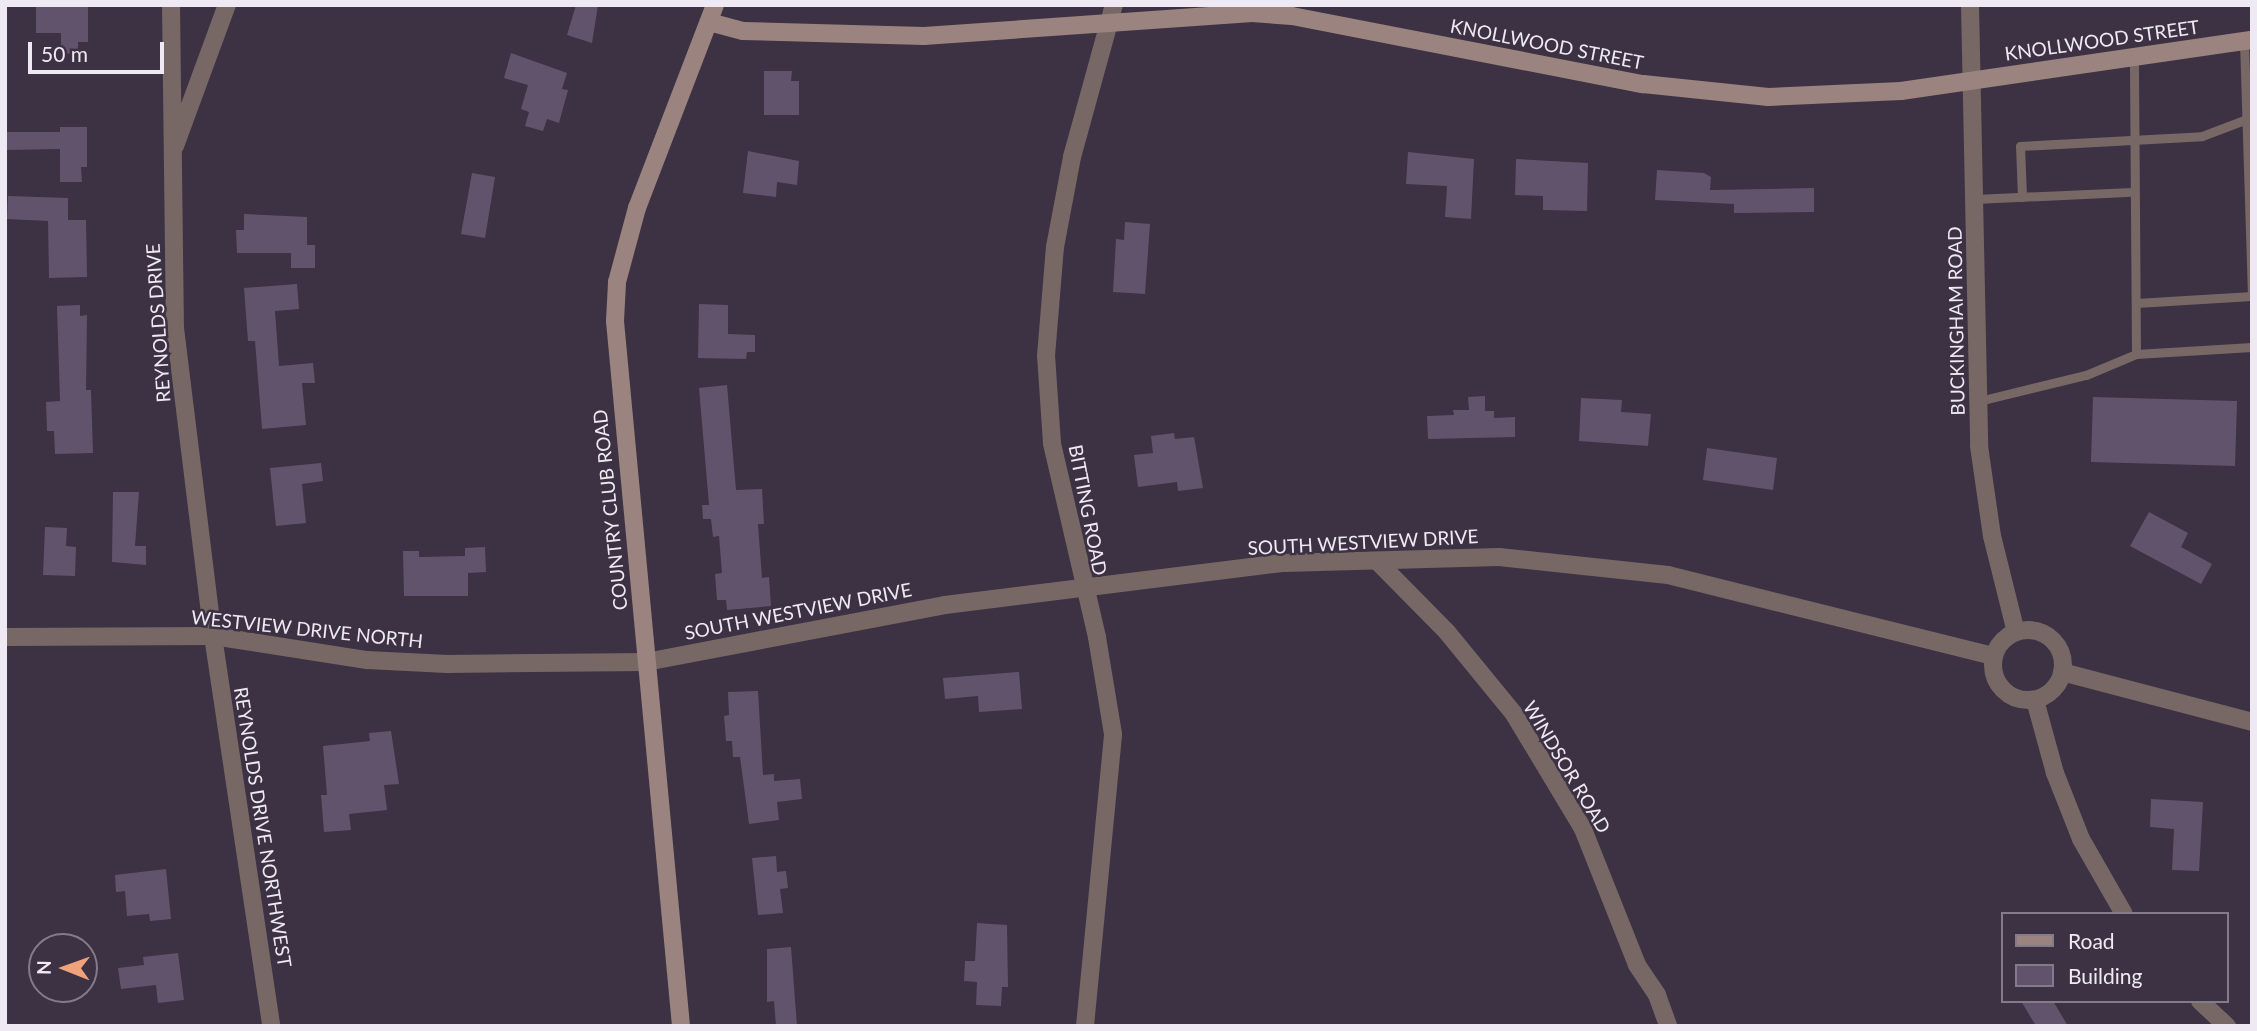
<!DOCTYPE html>
<html>
<head>
<meta charset="utf-8">
<style>
	body { margin:0 }
	#map { position:relative; width:2257px; height:1031px; overflow:hidden; background:#3c3243; font-family:Lato,sans-serif }
	div>[style] { position:absolute }
	.building>* { inset:0; background:#62536c }
	.service>* { height:9px; margin:-4.5px; padding:0 4.5px; transform-origin:4.5px; border-radius:4.5px; background:#776866 }
	.minor>* { height:18px; margin:-9px; padding:0 9px; transform-origin:9px; border-radius:9px; background:#776866 }
	.tertiary>* { height:18px; margin:-9px; padding:0 9px; transform-origin:9px; border-radius:9px; background:#776866 }
	.tertiary>.ring { margin:-9px; padding:0; box-sizing:content-box; background:none; border:18px solid #776866; border-radius:50% }
	.secondary>* { height:18px; margin:-9px; padding:0 9px; transform-origin:9px; border-radius:9px; background:#9b837f }
	span { translate:-50% -50%; white-space:nowrap; text-align:center; line-height:1.15; -webkit-text-stroke:5px #3c3243; paint-order:stroke }
	.street-label { font-size:19px; color:#efe9f3 }
	.frame { position:absolute; inset:0; border:7px solid #efe9f3; pointer-events:none }
	.legend { position:absolute; left:2001px; top:912px; width:228px; height:91px; box-sizing:border-box; background:#3c3243; border:2px solid #847b89; margin:0; padding:9px 12px; list-style:none; font-size:21px; color:#efe9f3 }
	.legend li { display:flex; align-items:center; gap:14px; height:35px }
	.legend b { width:35px; border:2px solid #847b89 }
	.north { position:absolute; left:28px; top:933px; width:70px; height:70px; box-sizing:border-box; background:#3c3243; border:2px solid #847b89; border-radius:50%; rotate:271deg; font-size:19px; font-weight:700; line-height:28px; text-align:center; color:#efe9f3 }
	.north::after { content:''; display:block; margin:auto; width:24px; height:32px; background:#f0a27a; clip-path:polygon(50% 0,100% 100%,50% 72%,0 100%) }
	.scale { position:absolute; left:28px; top:42px; width:136px; height:32px; box-sizing:border-box; border:4px solid #efe9f3; border-top:0; padding-left:9px; font-size:21px; line-height:24px; white-space:nowrap; color:#efe9f3; -webkit-text-stroke:5px #3c3243; paint-order:stroke }
</style>
</head>
<body>
<div id="map">
	<div class="building">
		<div style="clip-path:polygon(36px 5px,88px 5px,88px 42px,78px 42px,78px 53px,61px 54px,61px 33px,36px 33px)"></div>
		<div style="clip-path:polygon(576px 5px,598px 5px,592px 43px,567px 35px)"></div>
		<div style="clip-path:polygon(511px 53px,567px 73px,562px 89px,568px 90px,559px 123px,547px 119px,543px 131px,525px 126px,529px 112px,521px 109px,528px 85px,504px 78px)"></div>
		<div style="clip-path:polygon(764px 71px,792px 71px,791px 81px,799px 81px,799px 115px,764px 115px)"></div>
		<div style="clip-path:polygon(60px 127px,87px 127px,87px 167px,81px 167px,82px 182px,60px 182px,60px 149px,5px 150px,5px 132px,60px 132px)"></div>
		<div style="clip-path:polygon(748px 151px,799px 161px,797px 185px,777px 182px,776px 197px,743px 193px)"></div>
		<div style="clip-path:polygon(1408px 152px,1474px 159px,1471px 219px,1445px 217px,1447px 186px,1406px 184px)"></div>
		<div style="clip-path:polygon(1516px 159px,1588px 163px,1587px 211px,1543px 210px,1543px 196px,1515px 195px)"></div>
		<div style="clip-path:polygon(1657px 170px,1704px 173px,1711px 177px,1710px 190px,1814px 188px,1814px 212px,1734px 213px,1734px 204px,1655px 200px)"></div>
		<div style="clip-path:polygon(472px 173px,495px 177px,485px 238px,461px 234px)"></div>
		<div style="clip-path:polygon(8px 196px,68px 198px,68px 220px,86px 220px,87px 277px,49px 278px,48px 221px,7px 219px)"></div>
		<div style="clip-path:polygon(244px 214px,307px 217px,307px 245px,315px 245px,315px 268px,291px 268px,291px 253px,237px 253px,236px 230px,244px 230px)"></div>
		<div style="clip-path:polygon(1125px 222px,1150px 224px,1145px 294px,1113px 292px,1116px 239px,1124px 240px)"></div>
		<div style="clip-path:polygon(297px 284px,299px 309px,275px 311px,279px 366px,313px 363px,315px 383px,302px 383px,306px 425px,262px 429px,255px 341px,248px 341px,244px 288px)"></div>
		<div style="clip-path:polygon(699px 304px,728px 305px,728px 334px,755px 335px,755px 352px,747px 352px,746px 359px,698px 358px)"></div>
		<div style="clip-path:polygon(80px 305px,80px 316px,87px 315px,86px 390px,91px 390px,93px 453px,55px 454px,54px 431px,47px 431px,46px 402px,60px 401px,57px 306px)"></div>
		<div style="clip-path:polygon(727px 385px,736px 490px,762px 489px,764px 524px,758px 524px,762px 578px,769px 577px,771px 606px,727px 610px,726px 600px,717px 600px,715px 574px,722px 573px,719px 536px,713px 537px,711px 519px,703px 519px,702px 505px,709px 505px,699px 388px)"></div>
		<div style="clip-path:polygon(1485px 396px,1485px 411px,1494px 411px,1494px 418px,1515px 417px,1515px 437px,1428px 439px,1427px 416px,1454px 415px,1453px 410px,1469px 410px,1468px 397px)"></div>
		<div style="clip-path:polygon(2093px 397px,2237px 401px,2235px 466px,2091px 462px)"></div>
		<div style="clip-path:polygon(1581px 398px,1622px 400px,1621px 412px,1651px 414px,1648px 446px,1579px 441px)"></div>
		<div style="clip-path:polygon(1174px 433px,1175px 439px,1194px 437px,1203px 488px,1178px 491px,1177px 482px,1138px 487px,1134px 455px,1153px 453px,1151px 436px)"></div>
		<div style="clip-path:polygon(1707px 448px,1777px 458px,1773px 490px,1703px 480px)"></div>
		<div style="clip-path:polygon(321px 463px,323px 481px,302px 484px,306px 523px,276px 526px,270px 468px)"></div>
		<div style="clip-path:polygon(113px 492px,139px 492px,135px 546px,146px 546px,146px 565px,112px 562px)"></div>
		<div style="clip-path:polygon(2149px 512px,2188px 533px,2181px 547px,2212px 564px,2201px 584px,2130px 546px)"></div>
		<div style="clip-path:polygon(45px 527px,67px 528px,66px 546px,76px 547px,75px 576px,43px 575px)"></div>
		<div style="clip-path:polygon(485px 547px,486px 572px,468px 573px,468px 596px,404px 596px,403px 551px,419px 551px,419px 557px,465px 556px,465px 548px)"></div>
		<div style="clip-path:polygon(1019px 672px,1022px 709px,979px 712px,978px 696px,945px 699px,943px 678px)"></div>
		<div style="clip-path:polygon(758px 691px,763px 775px,774px 774px,774px 781px,800px 779px,802px 799px,777px 802px,779px 820px,749px 824px,740px 757px,733px 757px,732px 741px,726px 741px,724px 716px,729px 715px,728px 692px)"></div>
		<div style="clip-path:polygon(391px 731px,399px 784px,384px 785px,387px 810px,349px 814px,351px 830px,324px 832px,321px 795px,327px 795px,323px 746px,370px 741px,369px 733px)"></div>
		<div style="clip-path:polygon(2151px 799px,2203px 802px,2199px 871px,2172px 870px,2174px 829px,2150px 827px)"></div>
		<div style="clip-path:polygon(776px 856px,777px 872px,786px 871px,788px 888px,780px 889px,783px 913px,758px 915px,752px 858px)"></div>
		<div style="clip-path:polygon(166px 869px,171px 919px,150px 921px,149px 914px,127px 916px,125px 891px,116px 892px,115px 875px)"></div>
		<div style="clip-path:polygon(977px 923px,1007px 925px,1008px 987px,1002px 987px,1001px 1006px,976px 1005px,977px 982px,964px 981px,965px 961px,975px 961px)"></div>
		<div style="clip-path:polygon(791px 947px,797px 1026px,776px 1026px,774px 1001px,767px 1002px,767px 949px)"></div>
		<div style="clip-path:polygon(178px 953px,184px 1000px,158px 1003px,156px 985px,121px 989px,118px 968px,144px 965px,143px 957px)"></div>
		<div style="clip-path:polygon(2021px 1001px,2053px 1001px,2068px 1026px,2036px 1026px)"></div>
	</div>
	<div class="service">
		<div style="left:2244px;top:41px;width:256px;rotate:88.2deg"></div>
		<div style="left:2022px;top:197px;width:51px;rotate:-92.2deg"></div>
		<div style="left:2020px;top:146px;width:182px;rotate:-3.1deg"></div>
		<div style="left:2202px;top:136px;width:53px;rotate:-20.8deg"></div>
		<div style="left:1975px;top:199px;width:157px;rotate:-2.6deg"></div>
		<div style="left:2136px;top:303px;width:116px;rotate:-3.5deg"></div>
		<div style="left:2136px;top:354px;width:116px;rotate:-3.5deg"></div>
		<div style="left:1979px;top:401px;width:110px;rotate:-13.7deg"></div>
		<div style="left:2086px;top:375px;width:54px;rotate:-22.8deg"></div>
		<div style="left:2136px;top:354px;width:297px;rotate:-90.4deg"></div>
	</div>
	<div class="minor">
		<div style="left:171px;top:5px;width:323px;rotate:89.3deg"></div>
		<div style="left:175px;top:328px;width:310px;rotate:83deg"></div>
		<div style="left:213px;top:636px;width:394px;rotate:81.5deg"></div>
		<div style="left:1970px;top:5px;width:441px;rotate:88.8deg"></div>
		<div style="left:1979px;top:446px;width:91px;rotate:81.8deg"></div>
		<div style="left:1992px;top:536px;width:99px;rotate:76deg"></div>
		<div style="left:175px;top:146px;width:150px;rotate:-69.8deg"></div>
		<div style="left:1378px;top:562px;width:98px;rotate:45.4deg"></div>
		<div style="left:1447px;top:632px;width:106px;rotate:50.7deg"></div>
		<div style="left:1514px;top:714px;width:134px;rotate:59deg"></div>
		<div style="left:1583px;top:829px;width:146px;rotate:68.3deg"></div>
		<div style="left:1637px;top:965px;width:36px;rotate:56deg"></div>
		<div style="left:1657px;top:995px;width:33px;rotate:70deg"></div>
		<div style="left:5px;top:637px;width:208px;rotate:-0.3deg"></div>
		<div style="left:213px;top:636px;width:156px;rotate:8.9deg"></div>
		<div style="left:367px;top:660px;width:80px;rotate:2.9deg"></div>
		<div style="left:447px;top:664px;width:199px;rotate:-0.6deg"></div>
		<div style="left:2035px;top:700px;width:76px;rotate:74.7deg"></div>
		<div style="left:2055px;top:773px;width:71px;rotate:68.5deg"></div>
		<div style="left:2081px;top:839px;width:86px;rotate:60.2deg"></div>
		<div style="left:2200px;top:1001px;width:37px;rotate:43deg"></div>
		<div style="left:1085px;top:1026px;width:293px;rotate:-84.5deg"></div>
		<div style="left:1113px;top:734px;width:98px;rotate:-99.4deg"></div>
		<div style="left:1097px;top:637px;width:199px;rotate:-103.1deg"></div>
		<div style="left:1052px;top:443px;width:87px;rotate:-93.9deg"></div>
		<div style="left:1046px;top:356px;width:109px;rotate:-85.3deg"></div>
		<div style="left:1055px;top:247px;width:92px;rotate:-79.3deg"></div>
		<div style="left:1072px;top:157px;width:158px;rotate:-74.6deg"></div>
	</div>
	<div class="tertiary">
		<div class="ring" style="left:1993px;top:630px;width:52px;height:52px"></div>
		<div style="left:646px;top:662px;width:304px;rotate:-10.8deg"></div>
		<div style="left:945px;top:605px;width:342px;rotate:-7.1deg"></div>
		<div style="left:1284px;top:563px;width:215px;rotate:-1.6deg"></div>
		<div style="left:1499px;top:557px;width:170px;rotate:6.1deg"></div>
		<div style="left:1668px;top:575px;width:336px;rotate:14deg"></div>
		<div style="left:2062px;top:672px;width:196px;rotate:14.7deg"></div>
	</div>
	<div class="secondary">
		<div style="left:709px;top:22px;width:35px;rotate:15deg"></div>
		<div style="left:743px;top:31px;width:181px;rotate:1.6deg"></div>
		<div style="left:924px;top:36px;width:329px;rotate:-4deg"></div>
		<div style="left:1252px;top:13px;width:40px;rotate:4.3deg"></div>
		<div style="left:1292px;top:16px;width:358px;rotate:11deg"></div>
		<div style="left:1643px;top:84px;width:126px;rotate:5.9deg"></div>
		<div style="left:1768px;top:97px;width:133px;rotate:-2.6deg"></div>
		<div style="left:1901px;top:91px;width:355px;rotate:-8.3deg"></div>
		<div style="left:681px;top:1026px;width:708px;rotate:-95.35deg"></div>
		<div style="left:615px;top:321px;width:39px;rotate:-87deg"></div>
		<div style="left:617px;top:282px;width:77px;rotate:-74.9deg"></div>
		<div style="left:637px;top:208px;width:217px;rotate:-69deg"></div>
	</div>
	<div class="street-label">
		<span style="left:2102px;top:40px;rotate:-8deg">KNOLLWOOD STREET</span>
		<span style="left:1547px;top:44px;rotate:11deg">KNOLLWOOD STREET</span>
		<span style="left:1956px;top:321px;rotate:-91deg">BUCKINGHAM ROAD</span>
		<span style="left:158px;top:323px;rotate:-94deg">REYNOLDS DRIVE</span>
		<span style="left:610px;top:510px;rotate:-96deg">COUNTRY CLUB ROAD</span>
		<span style="left:1088px;top:510px;rotate:79deg">BITTING ROAD</span>
		<span style="left:1363px;top:542px;rotate:-3deg">SOUTH WESTVIEW DRIVE</span>
		<span style="left:798px;top:611px;rotate:-11deg">SOUTH WESTVIEW DRIVE</span>
		<span style="left:307px;top:629px;rotate:6deg">WESTVIEW DRIVE NORTH</span>
		<span style="left:1567px;top:767px;rotate:59deg">WINDSOR ROAD</span>
		<span style="left:263px;top:827px;rotate:81deg">REYNOLDS DRIVE NORTHWEST</span>
	</div>
	<div class="frame"></div>
	<ul class="legend">
	<li><b style="height:9px;background:#9b837f"></b>Road</li>
	<li><b style="height:19px;background:#62536c"></b>Building</li>
	</ul>
	<div class="north">N</div>
	<div class="scale">50 m</div>
</div>
</body>
</html>
